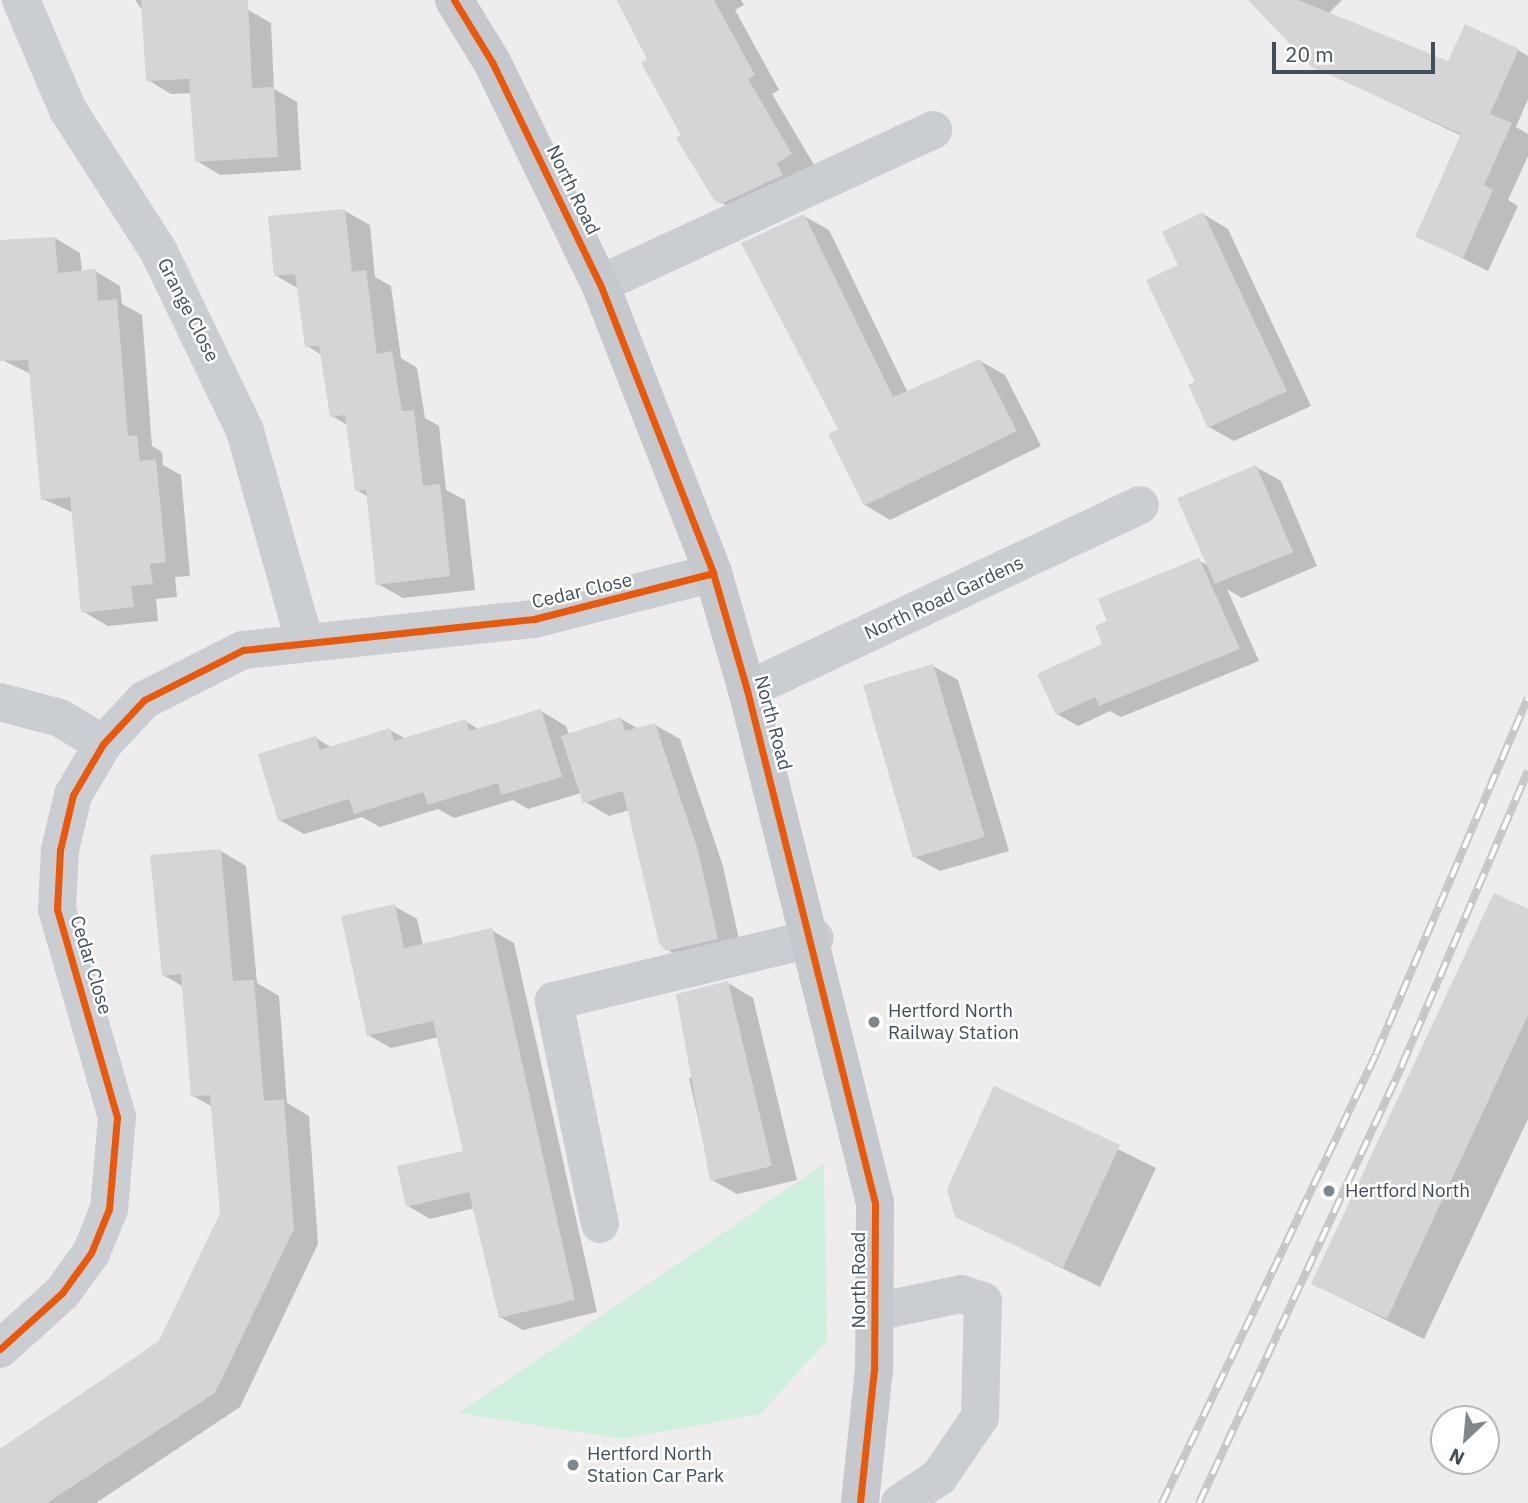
<!DOCTYPE html>
<html>
<head>
<meta charset="utf-8">
<style>
	body { margin:0 }
	#map { position:relative; width:1528px; height:1503px; overflow:hidden; background:#eeecec; font-family:"IBM Plex Sans",sans-serif }
	div>[style] { position:absolute }
	.green>* { inset:0; background:#cef0dc }
	.shadow>* { inset:0; background:#0003 }
	.building>* { inset:0; background:#d5d4d7 }
	.minor>* { height:38px; margin:-19px; padding:0 19px; transform-origin:19px; border-radius:19px; background:#cacdd2 }
	.major>* { height:38px; margin:-19px; padding:0 19px; transform-origin:19px; border-radius:19px; background:#c5c9cd }
	.rail>* { height:8px; margin-top:-4px; transform-origin:0; background:repeating-linear-gradient(90deg,#fff 0 16px,#c4c6c8 0 32px); box-sizing:border-box; border-block:2px solid #c4c6c8 }
	.cycleway>* { height:7px; margin:-3.5px; padding:0 3.5px; transform-origin:3.5px; border-radius:3.5px; background:#e8590c }
	.dots>* { width:19px; height:19px; translate:-50% -50%; box-sizing:border-box; border:4px solid #fff; border-radius:50% }
	span { translate:-50% -50%; white-space:nowrap; text-align:center; line-height:1.15; -webkit-text-stroke:5px #fff; paint-order:stroke }
	.street-label { font-size:19px; color:#424f5b }
	.poi-label { font-size:19px; color:#424f5b }
	.left { translate:0 -50%; text-align:left }
	.north { position:absolute; left:1430px; top:1405px; width:70px; height:70px; box-sizing:border-box; background:#fff; border:2px solid #b3b9bd; border-radius:50%; rotate:206deg; font-size:19px; font-weight:700; line-height:28px; text-align:center; color:#424f5b }
	.north::after { content:''; display:block; margin:auto; width:24px; height:32px; background:#7e868e; clip-path:polygon(50% 0,100% 100%,50% 72%,0 100%) }
	.scale { position:absolute; left:1272px; top:42px; width:163px; height:32px; box-sizing:border-box; border:4px solid #424f5b; border-top:0; padding-left:9px; font-size:21px; line-height:24px; white-space:nowrap; color:#424f5b; -webkit-text-stroke:5px #fff; paint-order:stroke }
</style>
</head>
<body>
<div id="map">
	<div class="green">
		<div style="clip-path:polygon(824px 1164px,827px 1341px,760px 1414px,622px 1439px,459px 1413px)"></div>
	</div>
	<div class="shadow">
		<div style="clip-path:polygon(135px 0,231px 0,271px 23px,274px 89px,297px 102px,301px 170px,220px 175px,197px 161px,192px 93px,171px 94px,148px 80px,143px 11px)"></div>
		<div style="clip-path:polygon(617px 0,741px 0,744px 5px,735px 10px,779px 90px,772px 94px,816px 168px,747px 217px,722px 203px)"></div>
		<div style="clip-path:polygon(1251px 0,1342px 0,1328px 14px,1449px 64px,1518px 50px,1528px 56px,1528px 99px,1516px 127px,1528px 134px,1528px 156px,1508px 200px,1518px 206px,1488px 271px,1417px 236px,1462px 136px,1313px 66px)"></div>
		<div style="clip-path:polygon(345px 211px,370px 225px,375px 277px,391px 286px,401px 358px,417px 368px,425px 418px,439px 426px,446px 490px,465px 500px,475px 590px,403px 598px,378px 584px,368px 497px,357px 490px,349px 426px,332px 416px,322px 355px,307px 346px,299px 289px,275px 275px)"></div>
		<div style="clip-path:polygon(1203px 214px,1228px 229px,1311px 406px,1234px 441px,1209px 427px,1180px 265px)"></div>
		<div style="clip-path:polygon(804px 216px,829px 230px,908px 393px,980px 361px,1005px 375px,1041px 446px,890px 520px,865px 505px)"></div>
		<div style="clip-path:polygon(55px 238px,80px 253px,82px 272px,95px 271px,120px 286px,122px 304px,142px 315px,152px 446px,162px 452px,163px 465px,181px 475px,190px 576px,175px 577px,177px 597px,156px 599px,158px 621px,108px 626px,82px 611px,74px 513px,43px 499px,31px 374px,2px 360px,0 242px)"></div>
		<div style="clip-path:polygon(1256px 467px,1281px 481px,1317px 566px,1242px 598px,1227px 589px,1259px 661px,1121px 717px,1110px 711px,1078px 726px,1057px 714px,1105px 645px,1110px 622px,1198px 560px,1209px 566px)"></div>
		<div style="clip-path:polygon(933px 666px,958px 680px,1009px 851px,940px 871px,915px 857px)"></div>
		<div style="clip-path:polygon(541px 711px,566px 726px,569px 735px,621px 719px,639px 729px,655px 725px,680px 739px,723px 866px,742px 953px,693px 965px,668px 950px,630px 810px,609px 816px,584px 801px,581px 793px,528px 809px,513px 800px,454px 818px,438px 809px,380px 827px,362px 817px,304px 834px,279px 820px,316px 738px,332px 748px,390px 730px,406px 739px,465px 721px,480px 730px)"></div>
		<div style="clip-path:polygon(221px 851px,246px 866px,257px 983px,279px 996px,287px 1103px,309px 1116px,318px 1244px,240px 1407px,96px 1503px,0 1503px,0 1449px,160px 1342px,222px 1213px,213px 1107px,193px 1096px,184px 987px,163px 975px)"></div>
		<div style="clip-path:polygon(394px 906px,417px 919px,423px 946px,491px 930px,514px 943px,597px 1312px,523px 1330px,500px 1317px,475px 1208px,430px 1219px,408px 1206px,465px 1152px,439px 1037px,391px 1048px,368px 1035px)"></div>
		<div style="clip-path:polygon(1528px 911px,1528px 1119px,1424px 1339px,1313px 1284px)"></div>
		<div style="clip-path:polygon(728px 983px,753px 998px,797px 1180px,737px 1194px,712px 1180px,689px 1078px,697px 1076px)"></div>
		<div style="clip-path:polygon(995px 1089px,1156px 1168px,1100px 1287px,956px 1216px)"></div>
	</div>
	<div class="building">
		<div style="clip-path:polygon(141px 0,248px 0,252px 88px,274px 87px,278px 157px,195px 162px,189px 79px,146px 81px)"></div>
		<div style="clip-path:polygon(617px 0,714px 0,755px 75px,748px 79px,792px 154px,777px 163px,783px 175px,721px 204px,714px 200px,676px 138px,681px 135px,641px 63px,647px 59px)"></div>
		<div style="clip-path:polygon(1248px 0,1298px 0,1448px 61px,1465px 24px,1519px 49px,1490px 114px,1512px 123px,1484px 185px,1493px 190px,1463px 258px,1415px 237px,1461px 134px,1312px 67px)"></div>
		<div style="clip-path:polygon(345px 209px,352px 272px,366px 270px,377px 354px,392px 351px,402px 411px,414px 410px,423px 486px,440px 484px,450px 576px,376px 585px,366px 490px,355px 491px,345px 415px,330px 417px,319px 346px,305px 347px,295px 274px,274px 276px,268px 216px)"></div>
		<div style="clip-path:polygon(1203px 212px,1287px 391px,1208px 428px,1188px 385px,1195px 382px,1146px 280px,1178px 265px,1162px 232px)"></div>
		<div style="clip-path:polygon(804px 214px,893px 397px,980px 359px,1017px 431px,864px 506px,828px 434px,838px 429px,741px 243px)"></div>
		<div style="clip-path:polygon(55px 237px,58px 273px,96px 269px,98px 301px,117px 299px,128px 436px,137px 435px,140px 461px,156px 459px,166px 562px,150px 564px,153px 584px,131px 586px,134px 607px,81px 613px,70px 497px,41px 500px,28px 360px,0 361px,0 240px)"></div>
		<div style="clip-path:polygon(1256px 465px,1293px 552px,1215px 584px,1177px 498px)"></div>
		<div style="clip-path:polygon(1199px 558px,1240px 649px,1099px 706px,1095px 697px,1056px 715px,1037px 674px,1102px 644px,1095px 626px,1107px 621px,1098px 599px)"></div>
		<div style="clip-path:polygon(933px 664px,985px 837px,913px 858px,863px 685px)"></div>
		<div style="clip-path:polygon(541px 709px,562px 777px,501px 795px,498px 783px,428px 805px,423px 792px,354px 814px,349px 799px,278px 821px,258px 754px,316px 736px,320px 750px,390px 728px,394px 741px,466px 719px,469px 731px)"></div>
		<div style="clip-path:polygon(621px 717px,625px 731px,655px 723px,698px 850px,718px 939px,666px 951px,659px 943px,623px 791px,583px 803px,561px 736px)"></div>
		<div style="clip-path:polygon(221px 849px,233px 981px,254px 980px,264px 1101px,284px 1099px,294px 1229px,215px 1393px,47px 1503px,0 1503px,0 1449px,159px 1341px,220px 1213px,210px 1095px,191px 1097px,181px 974px,162px 976px,150px 855px)"></div>
		<div style="clip-path:polygon(1494px 893px,1528px 909px,1528px 1015px,1387px 1319px,1311px 1284px)"></div>
		<div style="clip-path:polygon(395px 904px,404px 948px,492px 928px,575px 1300px,499px 1318px,469px 1192px,406px 1207px,397px 1166px,463px 1151px,433px 1021px,367px 1036px,341px 916px)"></div>
		<div style="clip-path:polygon(728px 981px,772px 1166px,710px 1181px,676px 994px)"></div>
		<div style="clip-path:polygon(994px 1086px,1120px 1145px,1063px 1268px,955px 1217px,947px 1189px)"></div>
	</div>
	<div class="minor">
		<div style="left:21px;top:0;width:120px;rotate:66.9deg"></div>
		<div style="left:68px;top:110px;width:166px;rotate:57.3deg"></div>
		<div style="left:158px;top:250px;width:201px;rotate:64.3deg"></div>
		<div style="left:245px;top:431px;width:220px;rotate:74.2deg"></div>
		<div style="left:600px;top:284px;width:367px;rotate:-24.8deg"></div>
		<div style="left:747px;top:690px;width:434px;rotate:-25.2deg"></div>
		<div style="left:0;top:702px;width:62px;rotate:14.9deg"></div>
		<div style="left:60px;top:718px;width:50px;rotate:31.2deg"></div>
		<div style="left:600px;top:1224px;width:228px;rotate:-101.7deg"></div>
		<div style="left:554px;top:1001px;width:268px;rotate:-13.6deg"></div>
		<div style="left:875px;top:1312px;width:88px;rotate:-11.8deg"></div>
		<div style="left:961px;top:1294px;width:23px;rotate:18deg"></div>
		<div style="left:983px;top:1301px;width:116px;rotate:91.5deg"></div>
		<div style="left:980px;top:1417px;width:73px;rotate:124.3deg"></div>
		<div style="left:939px;top:1477px;width:47px;rotate:146.3deg"></div>
		<div style="left:0;top:1349px;width:84px;rotate:-42.1deg"></div>
		<div style="left:62px;top:1293px;width:49px;rotate:-54.1deg"></div>
		<div style="left:91px;top:1253px;width:48px;rotate:-67.8deg"></div>
		<div style="left:109px;top:1209px;width:92px;rotate:-85deg"></div>
		<div style="left:117px;top:1117px;width:216px;rotate:-106.1deg"></div>
		<div style="left:57px;top:909px;width:59px;rotate:-87.1deg"></div>
		<div style="left:60px;top:850px;width:57px;rotate:-76.7deg"></div>
		<div style="left:73px;top:795px;width:59px;rotate:-59.5deg"></div>
		<div style="left:103px;top:744px;width:60px;rotate:-47deg"></div>
		<div style="left:144px;top:700px;width:111px;rotate:-26.8deg"></div>
		<div style="left:243px;top:650px;width:293px;rotate:-6.1deg"></div>
		<div style="left:534px;top:619px;width:185px;rotate:-14.4deg"></div>
	</div>
	<div class="major">
		<div style="left:454px;top:0;width:73px;rotate:58.5deg"></div>
		<div style="left:492px;top:62px;width:247px;rotate:64.1deg"></div>
		<div style="left:600px;top:284px;width:310px;rotate:68.6deg"></div>
		<div style="left:713px;top:573px;width:122px;rotate:73.8deg"></div>
		<div style="left:747px;top:690px;width:529px;rotate:75.99deg"></div>
		<div style="left:875px;top:1203px;width:166px;rotate:90.3deg"></div>
		<div style="left:874px;top:1369px;width:135px;rotate:96deg"></div>
	</div>
	<div class="rail">
		<div style="left:1162px;top:1503px;width:497px;rotate:-64.5deg"></div>
		<div style="left:1376px;top:1054px;width:387px;rotate:-66.9deg"></div>
		<div style="left:1199px;top:1503px;width:483px;rotate:-65.1deg"></div>
		<div style="left:1402px;top:1065px;width:320px;rotate:-66.8deg"></div>
	</div>
	<div class="cycleway">
		<div style="left:454px;top:0;width:73px;rotate:58.5deg"></div>
		<div style="left:492px;top:62px;width:247px;rotate:64.1deg"></div>
		<div style="left:600px;top:284px;width:310px;rotate:68.6deg"></div>
		<div style="left:713px;top:573px;width:122px;rotate:73.8deg"></div>
		<div style="left:747px;top:690px;width:529px;rotate:75.99deg"></div>
		<div style="left:875px;top:1203px;width:166px;rotate:90.3deg"></div>
		<div style="left:874px;top:1369px;width:135px;rotate:96deg"></div>
		<div style="left:0;top:1349px;width:84px;rotate:-42.1deg"></div>
		<div style="left:62px;top:1293px;width:49px;rotate:-54.1deg"></div>
		<div style="left:91px;top:1253px;width:48px;rotate:-67.8deg"></div>
		<div style="left:109px;top:1209px;width:92px;rotate:-85deg"></div>
		<div style="left:117px;top:1117px;width:216px;rotate:-106.1deg"></div>
		<div style="left:57px;top:909px;width:59px;rotate:-87.1deg"></div>
		<div style="left:60px;top:850px;width:57px;rotate:-76.7deg"></div>
		<div style="left:73px;top:795px;width:59px;rotate:-59.5deg"></div>
		<div style="left:103px;top:744px;width:60px;rotate:-47deg"></div>
		<div style="left:144px;top:700px;width:111px;rotate:-26.8deg"></div>
		<div style="left:243px;top:650px;width:293px;rotate:-6.1deg"></div>
		<div style="left:534px;top:619px;width:185px;rotate:-14.4deg"></div>
	</div>
	<div class="dots">
		<div style="left:874px;top:1022px;background:#7e868e"></div>
		<div style="left:1329px;top:1191px;background:#7e868e"></div>
		<div style="left:573px;top:1465px;background:#7e868e"></div>
	</div>
	<div class="street-label">
		<span style="left:573px;top:190px;rotate:64deg">North Road</span>
		<span style="left:188px;top:310px;rotate:63deg">Grange Close</span>
		<span style="left:582px;top:591px;rotate:-13deg">Cedar Close</span>
		<span style="left:944px;top:598px;rotate:-25deg">North Road Gardens</span>
		<span style="left:773px;top:723px;rotate:75deg">North Road</span>
		<span style="left:91px;top:965px;rotate:73deg">Cedar Close</span>
		<span style="left:859px;top:1280px;rotate:-90deg">North Road</span>
	</div>
	<div class="poi-label">
		<span class="left" style="left:888px;top:1022px">Hertford North<br>Railway Station</span>
		<span class="left" style="left:1345px;top:1191px">Hertford North</span>
		<span class="left" style="left:587px;top:1465px">Hertford North<br>Station Car Park</span>
	</div>
	<div class="north">N</div>
	<div class="scale">20 m</div>
</div>
</body>
</html>
